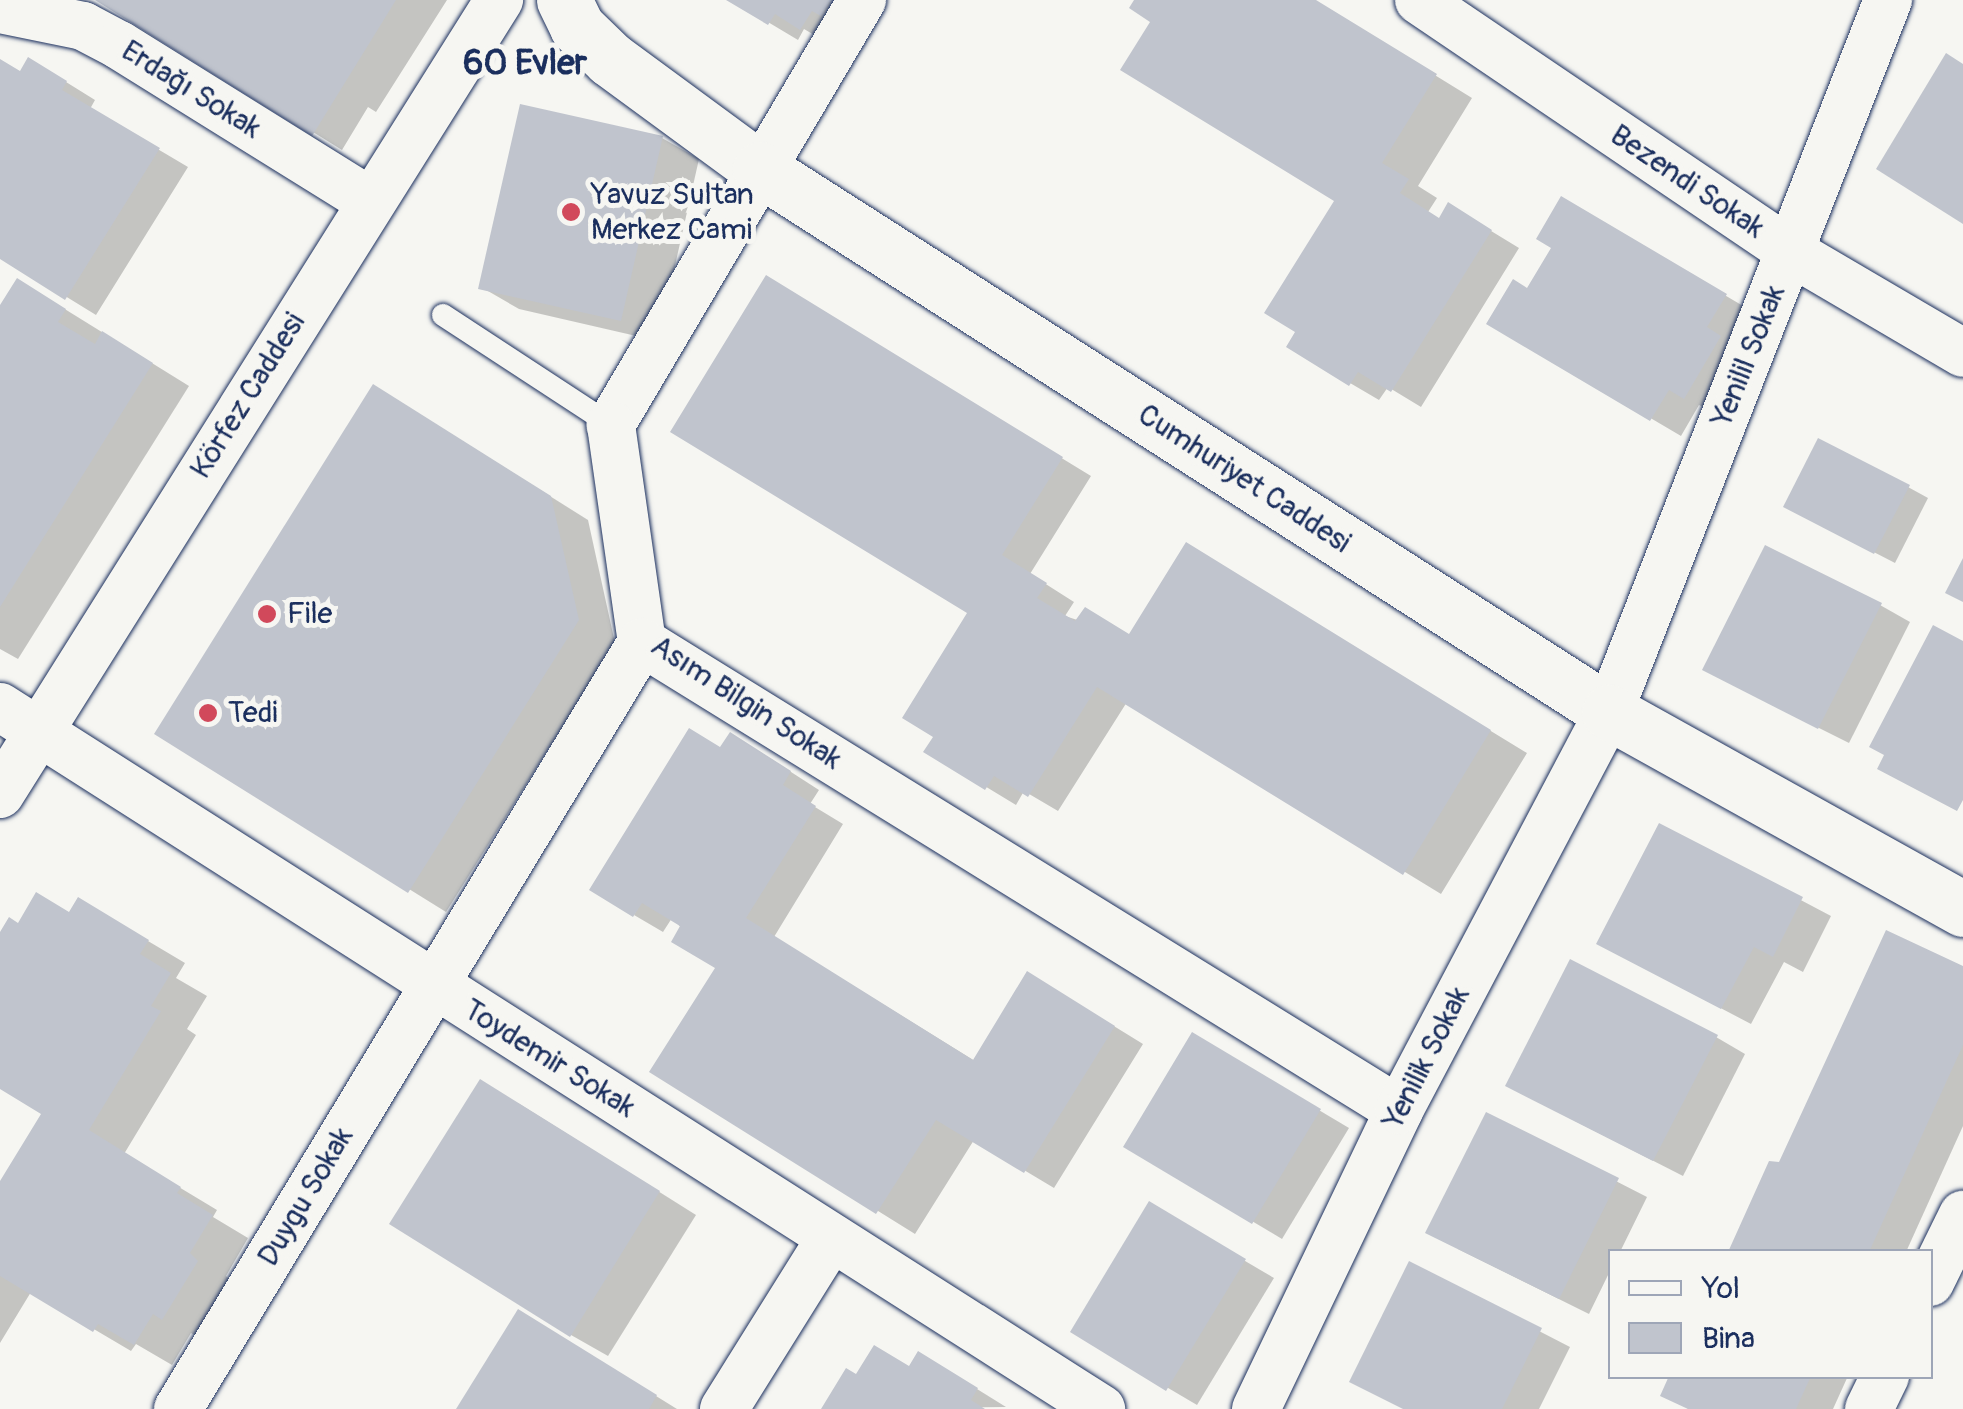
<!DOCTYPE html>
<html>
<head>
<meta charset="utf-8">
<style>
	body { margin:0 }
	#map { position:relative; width:1963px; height:1409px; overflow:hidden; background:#f6f6f2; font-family:Pangolin,sans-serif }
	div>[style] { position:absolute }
	.shadow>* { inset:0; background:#0003 }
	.building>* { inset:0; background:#c0c4cd }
	.roads { filter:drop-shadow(0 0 2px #1b2f5e) drop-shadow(0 0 2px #1b2f5e) }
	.lane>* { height:22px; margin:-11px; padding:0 11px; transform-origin:11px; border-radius:11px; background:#f6f6f2 }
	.street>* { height:48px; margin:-24px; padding:0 24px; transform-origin:24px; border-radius:24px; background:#f6f6f2 }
	.secondary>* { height:55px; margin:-27.5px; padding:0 27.5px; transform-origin:27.5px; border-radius:27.5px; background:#f6f6f2 }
	.dots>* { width:28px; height:28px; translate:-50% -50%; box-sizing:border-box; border:5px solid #f6f6f2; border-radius:50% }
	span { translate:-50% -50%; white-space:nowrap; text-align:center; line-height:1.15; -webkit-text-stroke:10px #f6f6f2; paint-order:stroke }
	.street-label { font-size:30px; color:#1b2f5e }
	.poi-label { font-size:30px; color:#1b2f5e }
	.left { translate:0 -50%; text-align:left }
	.quarter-label { font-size:35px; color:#1b2f5e; font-weight:700 }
	.legend { position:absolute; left:1608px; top:1249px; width:325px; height:130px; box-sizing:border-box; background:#f6f6f2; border:2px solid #9ea6b7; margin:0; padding:12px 18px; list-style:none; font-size:30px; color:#1b2f5e }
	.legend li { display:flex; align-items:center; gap:20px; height:50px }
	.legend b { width:50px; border:2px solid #9ea6b7 }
</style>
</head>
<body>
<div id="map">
	<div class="shadow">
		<div style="clip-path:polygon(100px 0,447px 0,376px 112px,368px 107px,342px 150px)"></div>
		<div style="clip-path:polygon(731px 0,881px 0,831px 45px,804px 29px,798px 40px)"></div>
		<div style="clip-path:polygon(1137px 0,1313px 0,1472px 98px,1418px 186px,1437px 198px,1428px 212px,1440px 220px,1478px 223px,1519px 248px,1421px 407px,1388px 387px,1379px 400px,1350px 383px,1299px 332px,1337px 199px)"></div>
		<div style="clip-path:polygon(0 61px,21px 74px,58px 77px,95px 100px,90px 109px,188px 167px,96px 315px,0 256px)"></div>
		<div style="clip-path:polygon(662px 138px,699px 159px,658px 341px,519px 309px,481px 287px)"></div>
		<div style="clip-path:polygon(1562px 199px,1755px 313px,1714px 413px,1699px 405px,1681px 436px,1489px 323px,1528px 291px,1554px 247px)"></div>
		<div style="clip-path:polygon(796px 296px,1091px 476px,1030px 574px,1074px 602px,1065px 616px,1130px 637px,1216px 563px,1527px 753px,1441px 894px,1127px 702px,1058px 811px,1024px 791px,1016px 805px,927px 751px,937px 736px,970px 612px)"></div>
		<div style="clip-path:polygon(55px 303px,189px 386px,18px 659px,0 649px,0 310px)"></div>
		<div style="clip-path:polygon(411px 409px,588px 520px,615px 643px,446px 912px,158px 733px)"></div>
		<div style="clip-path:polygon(1908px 487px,1928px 498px,1895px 563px,1806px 517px)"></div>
		<div style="clip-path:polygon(1880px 605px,1910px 622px,1849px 743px,1735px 686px)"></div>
		<div style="clip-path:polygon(722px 750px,760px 752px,819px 790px,810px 804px,843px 824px,774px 937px,975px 1061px,1057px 991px,1143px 1044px,1054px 1188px,974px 1140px,915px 1234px,653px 1071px,718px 967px,672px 918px,663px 932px,634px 915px)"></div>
		<div style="clip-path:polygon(1660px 826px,1831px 916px,1803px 972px,1784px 962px,1751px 1024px,1629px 960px)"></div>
		<div style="clip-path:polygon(70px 914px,116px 922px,185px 963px,176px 978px,207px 996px,187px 1029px,196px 1035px,124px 1154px,217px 1210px,213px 1217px,248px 1238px,226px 1276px,234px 1284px,201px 1339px,191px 1333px,172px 1365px,136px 1344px,131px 1351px,31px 1292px,0 1343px,0 1186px,44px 1113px,0 1087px,0 937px,19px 926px)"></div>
		<div style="clip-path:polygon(1963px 969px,1963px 1126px,1906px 1252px,1731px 1252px,1780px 1165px)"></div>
		<div style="clip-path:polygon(1193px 1035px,1349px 1128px,1282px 1239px,1126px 1146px)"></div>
		<div style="clip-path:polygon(1716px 1037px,1745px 1054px,1683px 1176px,1538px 1102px)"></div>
		<div style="clip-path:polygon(518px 1103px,696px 1215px,608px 1356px,571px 1335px)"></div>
		<div style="clip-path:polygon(1487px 1115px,1647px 1197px,1620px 1252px,1610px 1252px,1610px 1271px,1589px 1314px,1458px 1249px)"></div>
		<div style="clip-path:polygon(1150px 1205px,1274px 1278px,1197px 1405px,1073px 1332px)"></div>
		<div style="clip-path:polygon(1410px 1264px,1570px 1347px,1539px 1409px,1404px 1409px)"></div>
		<div style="clip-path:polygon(548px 1329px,677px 1409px,459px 1409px)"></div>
		<div style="clip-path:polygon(910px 1369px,948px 1371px,1006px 1407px,824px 1409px,857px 1378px)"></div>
		<div style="clip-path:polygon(1672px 1376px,1848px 1376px,1833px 1409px,1688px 1409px)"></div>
	</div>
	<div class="building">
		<div style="clip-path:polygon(95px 0,396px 0,312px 136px)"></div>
		<div style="clip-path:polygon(726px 0,842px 0,838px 7px,829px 2px,821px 16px,812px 11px,800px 30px,775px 14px,768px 25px)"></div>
		<div style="clip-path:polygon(1134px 0,1316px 0,1437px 74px,1382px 163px,1409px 179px,1400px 193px,1439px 218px,1448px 202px,1492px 230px,1391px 392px,1358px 372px,1349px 386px,1286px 347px,1295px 332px,1264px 313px,1334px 201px,1120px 70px,1150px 22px,1129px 8px)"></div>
		<div style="clip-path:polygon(1946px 53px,1963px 64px,1963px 224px,1876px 169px)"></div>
		<div style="clip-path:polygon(28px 57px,67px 81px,62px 90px,160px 148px,65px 300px,0 259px,0 59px,20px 71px)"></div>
		<div style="clip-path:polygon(520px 104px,663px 136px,621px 321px,478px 289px)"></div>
		<div style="clip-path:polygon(1561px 196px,1727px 294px,1707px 327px,1721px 336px,1684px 399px,1669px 390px,1650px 421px,1486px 324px,1513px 279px,1527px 288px,1551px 248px,1536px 239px)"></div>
		<div style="clip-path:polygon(766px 275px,1063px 457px,1002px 555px,1047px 583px,1037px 598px,1075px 621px,1085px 607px,1129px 634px,1186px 542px,1491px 730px,1403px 875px,1097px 687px,1028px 797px,994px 776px,985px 790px,923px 752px,933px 737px,902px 718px,967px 613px,670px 432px)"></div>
		<div style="clip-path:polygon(17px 278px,66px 309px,58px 322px,95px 344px,102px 331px,153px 363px,0 607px,0 305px)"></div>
		<div style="clip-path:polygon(373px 384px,551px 496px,579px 620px,408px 893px,154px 734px)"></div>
		<div style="clip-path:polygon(1818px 438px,1910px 485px,1874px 554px,1783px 507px)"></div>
		<div style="clip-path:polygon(1765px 545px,1882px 603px,1818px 729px,1702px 670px)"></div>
		<div style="clip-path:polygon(1963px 558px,1963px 602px,1945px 593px)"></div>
		<div style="clip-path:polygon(1933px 625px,1963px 641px,1963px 800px,1957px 811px,1877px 769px,1884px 755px,1869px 747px)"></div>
		<div style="clip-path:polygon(689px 728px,720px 747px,730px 732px,791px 771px,783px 785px,816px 806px,746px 918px,973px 1060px,1027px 971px,1115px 1026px,1024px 1173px,936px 1120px,876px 1214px,649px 1072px,715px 968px,671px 942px,680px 926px,642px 903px,633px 917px,589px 890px)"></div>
		<div style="clip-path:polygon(1659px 823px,1803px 897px,1773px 957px,1754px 947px,1721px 1009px,1596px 944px)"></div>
		<div style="clip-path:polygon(36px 892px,69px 912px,78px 897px,149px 940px,140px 954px,171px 973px,151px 1006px,161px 1011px,89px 1130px,181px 1187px,177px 1193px,213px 1215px,190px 1253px,198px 1261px,162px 1320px,153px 1314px,134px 1345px,98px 1324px,93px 1332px,0 1276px,0 1181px,41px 1114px,0 1089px,0 932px,9px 917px,18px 923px)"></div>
		<div style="clip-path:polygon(1886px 930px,1963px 966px,1963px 1045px,1869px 1252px,1728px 1252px,1769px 1161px,1779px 1162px)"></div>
		<div style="clip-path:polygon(1570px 959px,1718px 1035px,1653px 1161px,1505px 1086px)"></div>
		<div style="clip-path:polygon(1192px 1032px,1321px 1109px,1252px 1224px,1123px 1147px)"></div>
		<div style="clip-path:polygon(480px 1079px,660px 1191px,570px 1337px,389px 1224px)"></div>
		<div style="clip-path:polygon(1486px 1112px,1619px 1178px,1559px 1299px,1425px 1233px)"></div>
		<div style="clip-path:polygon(1149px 1201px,1246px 1259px,1166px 1391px,1070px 1332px)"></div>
		<div style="clip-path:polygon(1409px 1261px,1542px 1328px,1502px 1409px,1403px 1409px,1349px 1382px)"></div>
		<div style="clip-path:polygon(518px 1309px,657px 1395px,649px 1409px,456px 1409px)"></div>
		<div style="clip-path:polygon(874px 1345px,909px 1366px,918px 1351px,978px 1388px,971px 1400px,985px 1409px,821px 1409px,846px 1368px,856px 1374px)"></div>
		<div style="clip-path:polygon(1669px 1376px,1811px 1376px,1796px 1409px,1688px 1409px,1660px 1396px)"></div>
	</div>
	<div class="roads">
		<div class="lane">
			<div style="left:443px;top:315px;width:201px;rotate:33.2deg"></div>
		</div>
		<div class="street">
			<div style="left:862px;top:0;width:494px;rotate:120.6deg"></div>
			<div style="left:611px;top:425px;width:219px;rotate:81.9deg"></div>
			<div style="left:642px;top:642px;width:890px;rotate:31.73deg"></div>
			<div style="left:1419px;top:0;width:449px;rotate:34.1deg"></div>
			<div style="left:1791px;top:252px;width:199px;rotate:30.4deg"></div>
			<div style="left:0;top:9px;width:85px;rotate:11.6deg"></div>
			<div style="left:83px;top:26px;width:41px;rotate:27.8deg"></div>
			<div style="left:119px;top:45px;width:296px;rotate:31.9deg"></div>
			<div style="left:0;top:707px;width:1306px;rotate:32.52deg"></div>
			<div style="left:0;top:794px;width:938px;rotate:-57.85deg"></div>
			<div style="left:1930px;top:1282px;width:75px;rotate:-63.8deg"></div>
			<div style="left:178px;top:1409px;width:896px;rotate:-58.83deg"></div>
			<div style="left:724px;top:1409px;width:202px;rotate:-58deg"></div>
			<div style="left:1256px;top:1409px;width:331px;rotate:-64.4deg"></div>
			<div style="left:1399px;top:1110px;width:450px;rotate:-62.2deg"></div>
			<div style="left:1609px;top:712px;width:765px;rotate:-68.6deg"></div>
			<div style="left:1869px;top:1409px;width:37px;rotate:-64deg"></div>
		</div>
		<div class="secondary">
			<div style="left:564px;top:0;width:30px;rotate:64deg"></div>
			<div style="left:577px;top:27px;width:46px;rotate:44.1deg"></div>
			<div style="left:610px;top:59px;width:186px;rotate:36.3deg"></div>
			<div style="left:760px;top:169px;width:1008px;rotate:32.6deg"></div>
			<div style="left:1609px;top:712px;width:405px;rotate:29.1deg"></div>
		</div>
	</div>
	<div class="dots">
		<div style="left:571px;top:212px;background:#d1495b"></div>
		<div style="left:267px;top:614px;background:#d1495b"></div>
		<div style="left:208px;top:713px;background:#d1495b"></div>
	</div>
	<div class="street-label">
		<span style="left:191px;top:90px;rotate:32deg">Erdağı Sokak</span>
		<span style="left:1687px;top:182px;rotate:34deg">Bezendi Sokak</span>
		<span style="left:1749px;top:356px;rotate:-68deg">Yenilil Sokak</span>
		<span style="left:248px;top:396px;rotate:-58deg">Körfez Caddesi</span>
		<span style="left:1244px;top:479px;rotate:33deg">Cumhuriyet Caddesi</span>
		<span style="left:746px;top:703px;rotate:33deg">Asım Bilgin Sokak</span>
		<span style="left:1427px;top:1058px;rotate:-63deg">Yenilik Sokak</span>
		<span style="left:549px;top:1059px;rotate:32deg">Toydemir Sokak</span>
		<span style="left:306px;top:1197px;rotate:-59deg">Duygu Sokak</span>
	</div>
	<div class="poi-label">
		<span class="left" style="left:591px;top:212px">Yavuz Sultan<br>Merkez Cami</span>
		<span class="left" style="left:287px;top:614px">File</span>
		<span class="left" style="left:228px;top:713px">Tedi</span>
	</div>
	<div class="quarter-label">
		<span style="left:525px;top:63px">60 Evler</span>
	</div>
	<ul class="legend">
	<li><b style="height:12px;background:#f6f6f2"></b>Yol</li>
	<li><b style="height:28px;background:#c0c4cd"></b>Bina</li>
	</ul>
</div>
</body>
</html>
